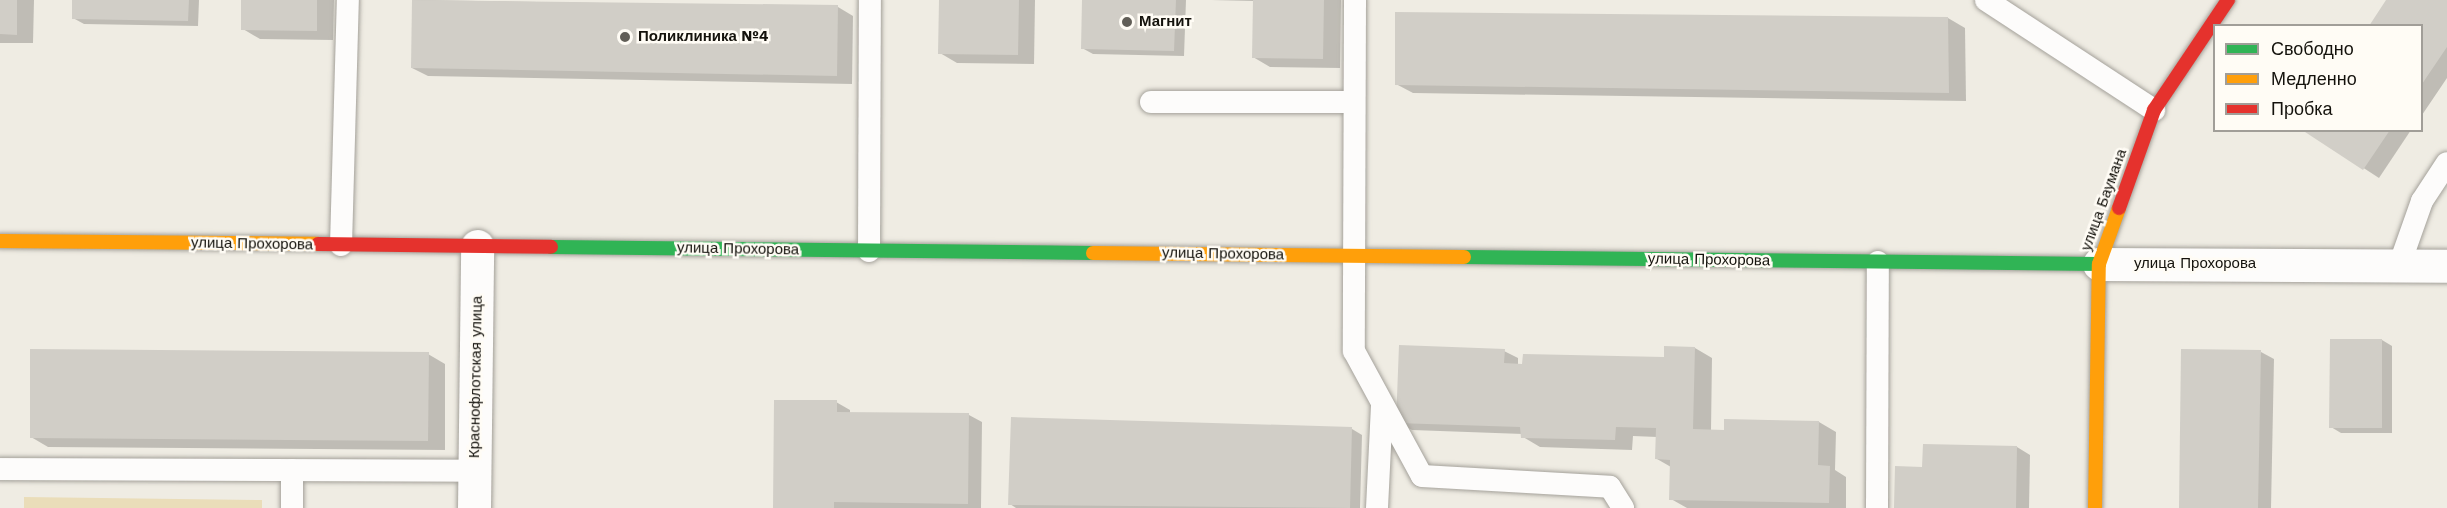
<!DOCTYPE html>
<html>
<head>
<meta charset="utf-8">
<style>
	body { margin:0 }
	#map { position:relative; width:2447px; height:508px; overflow:hidden; background:#efece3; font-family:"Work Sans",sans-serif }
	div>[style] { position:absolute }
	.green>* { inset:0; background:#eaddb9 }
	.shadow>* { inset:0; background:#0003 }
	.building>* { inset:0; background:#d1cec7 }
	.roads { filter:drop-shadow(0 0 2px #a4a19a) drop-shadow(0 0 2px #a4a19a) }
	.lane>* { height:22px; margin:-11px; padding:0 11px; transform-origin:11px; border-radius:11px; background:#fdfcfb }
	.street>* { height:33px; margin:-16.5px; padding:0 16.5px; transform-origin:16.5px; border-radius:16.5px; background:#fdfcfb }
	.fast>* { height:14px; margin:-7px; padding:0 7px; transform-origin:7px; border-radius:7px; background:#30b455 }
	.slow>* { height:14px; margin:-7px; padding:0 7px; transform-origin:7px; border-radius:7px; background:#ff9f0a }
	.jam>* { height:14px; margin:-7px; padding:0 7px; transform-origin:7px; border-radius:7px; background:#e5322d }
	.dots>* { width:16px; height:16px; translate:-50% -50%; box-sizing:border-box; border:3px solid #fffcf5; border-radius:50% }
	span { translate:-50% -50%; white-space:nowrap; text-align:center; line-height:1.15; -webkit-text-stroke:5px #fffcf5; paint-order:stroke }
	.poi-label { font-size:15px; color:#14120c; font-weight:700 }
	.left { translate:0 -50%; text-align:left }
	.street-label { font-size:15px; color:#14120c }
	.legend { position:absolute; left:2213px; top:24px; width:210px; height:108px; box-sizing:border-box; background:#fffcf5; border:2px solid #a19e98; margin:0; padding:8px 10px; list-style:none; font-size:18px; color:#14120c }
	.legend li { display:flex; align-items:center; gap:12px; height:30px }
	.legend b { width:30px; border:2px solid #a19e98 }
</style>
</head>
<body>
<div id="map">
	<div class="green">
		<div style="clip-path:polygon(24px 497px,262px 500px,262px 508px,24px 508px)"></div>
	</div>
	<div class="shadow">
		<div style="clip-path:polygon(0 0,34px 0,33px 43px,0 43px)"></div>
		<div style="clip-path:polygon(74px 0,199px 0,198px 26px,84px 24px,73px 18px)"></div>
		<div style="clip-path:polygon(243px 0,334px 0,333px 40px,260px 39px,243px 29px)"></div>
		<div style="clip-path:polygon(414px 0,838px 7px,853px 16px,852px 84px,428px 76px,412px 68px)"></div>
		<div style="clip-path:polygon(941px 0,1035px 0,1034px 64px,957px 63px,940px 53px)"></div>
		<div style="clip-path:polygon(1084px 0,1186px 0,1184px 56px,1093px 54px,1082px 48px)"></div>
		<div style="clip-path:polygon(1211px 0,1341px 0,1340px 68px,1270px 67px,1253px 57px,1254px 1px)"></div>
		<div style="clip-path:polygon(2388px 0,2447px 0,2447px 78px,2422px 115px,2422px 26px)"></div>
		<div style="clip-path:polygon(1396px 13px,1948px 18px,1965px 28px,1966px 101px,1413px 93px,1396px 84px)"></div>
		<div style="clip-path:polygon(2305px 130px,2411px 130px,2379px 178px)"></div>
		<div style="clip-path:polygon(2382px 340px,2392px 346px,2392px 433px,2341px 433px,2331px 427px)"></div>
		<div style="clip-path:polygon(1695px 348px,1712px 358px,1711px 431px,1819px 422px,1836px 432px,1835px 470px,1846px 477px,1846px 508px,1687px 508px,1671px 499px,1671px 467px,1657px 459px,1657px 437px,1633px 436px,1632px 450px,1540px 447px,1523px 437px,1523px 434px,1412px 430px,1398px 422px,1504px 351px,1518px 358px,1518px 366px,1665px 359px)"></div>
		<div style="clip-path:polygon(2261px 352px,2274px 359px,2271px 508px,2180px 508px)"></div>
		<div style="clip-path:polygon(428px 354px,445px 364px,445px 450px,48px 447px,31px 437px)"></div>
		<div style="clip-path:polygon(836px 402px,850px 410px,850px 413px,969px 415px,982px 422px,981px 508px,774px 508px)"></div>
		<div style="clip-path:polygon(1352px 429px,1362px 435px,1360px 508px,1016px 508px,1010px 504px)"></div>
		<div style="clip-path:polygon(2017px 447px,2030px 455px,2029px 508px,1895px 508px,1924px 468px)"></div>
	</div>
	<div class="building">
		<div style="clip-path:polygon(0 0,17px 0,17px 35px,0 34px)"></div>
		<div style="clip-path:polygon(72px 0,189px 0,188px 21px,72px 19px)"></div>
		<div style="clip-path:polygon(241px 0,317px 0,317px 31px,241px 30px)"></div>
		<div style="clip-path:polygon(412px 0,838px 5px,837px 76px,411px 68px)"></div>
		<div style="clip-path:polygon(939px 0,1019px 0,1018px 55px,938px 54px)"></div>
		<div style="clip-path:polygon(1082px 0,1176px 0,1174px 51px,1081px 49px)"></div>
		<div style="clip-path:polygon(1253px 0,1324px 0,1323px 59px,1252px 58px)"></div>
		<div style="clip-path:polygon(2386px 0,2447px 0,2447px 47px,2422px 84px,2422px 26px,2369px 26px)"></div>
		<div style="clip-path:polygon(1395px 12px,1948px 17px,1949px 93px,1395px 85px)"></div>
		<div style="clip-path:polygon(2302px 130px,2390px 130px,2363px 170px)"></div>
		<div style="clip-path:polygon(2330px 339px,2382px 339px,2382px 428px,2329px 428px)"></div>
		<div style="clip-path:polygon(1399px 345px,1505px 349px,1504px 363px,1522px 364px,1523px 354px,1664px 357px,1664px 346px,1695px 347px,1693px 429px,1724px 430px,1724px 419px,1819px 421px,1818px 465px,1830px 466px,1829px 503px,1669px 500px,1670px 460px,1655px 459px,1656px 428px,1616px 427px,1615px 440px,1521px 438px,1520px 427px,1396px 423px)"></div>
		<div style="clip-path:polygon(30px 349px,429px 352px,428px 441px,30px 438px)"></div>
		<div style="clip-path:polygon(2181px 349px,2261px 350px,2258px 508px,2179px 508px)"></div>
		<div style="clip-path:polygon(774px 400px,837px 400px,837px 412px,969px 413px,968px 504px,834px 502px,834px 508px,773px 508px)"></div>
		<div style="clip-path:polygon(1011px 417px,1352px 427px,1350px 508px,1008px 505px)"></div>
		<div style="clip-path:polygon(1923px 444px,2017px 446px,2016px 508px,1894px 508px,1895px 466px,1922px 467px)"></div>
	</div>
	<div class="roads">
		<div class="lane">
			<div style="left:1355px;top:0;width:351px;rotate:90.2deg"></div>
			<div style="left:1354px;top:351px;width:142px;rotate:61.5deg"></div>
			<div style="left:1422px;top:476px;width:188px;rotate:3.3deg"></div>
			<div style="left:1610px;top:487px;width:25px;rotate:58deg"></div>
			<div style="left:1986px;top:0;width:201px;rotate:33.2deg"></div>
			<div style="left:1151px;top:102px;width:203px"></div>
			<div style="left:341px;top:245px;width:245px;rotate:-88.4deg"></div>
			<div style="left:869px;top:251px;width:251px;rotate:-89.8deg"></div>
			<div style="left:2399px;top:266px;width:69px;rotate:-70.5deg"></div>
			<div style="left:2422px;top:201px;width:45px;rotate:-56.7deg"></div>
			<div style="left:0;top:469px;width:474px;rotate:0.2deg"></div>
			<div style="left:292px;top:508px;width:38px;rotate:-90deg"></div>
			<div style="left:1377px;top:508px;width:104px;rotate:-87.2deg"></div>
			<div style="left:1877px;top:508px;width:246px;rotate:-89.8deg"></div>
		</div>
		<div class="street">
			<div style="left:2099px;top:264px;width:348px;rotate:0.3deg"></div>
			<div style="left:474px;top:508px;width:262px;rotate:-89.3deg"></div>
		</div>
		<div class="fast">
			<div style="left:551px;top:247px;width:542px;rotate:0.63deg"></div>
			<div style="left:1464px;top:257px;width:635px;rotate:0.63deg"></div>
		</div>
		<div class="slow">
			<div style="left:0;top:241px;width:318px;rotate:0.5deg"></div>
			<div style="left:1093px;top:253px;width:371px;rotate:0.6deg"></div>
			<div style="left:2095px;top:508px;width:244px;rotate:-89.1deg"></div>
			<div style="left:2099px;top:264px;width:59px;rotate:-70.3deg"></div>
		</div>
		<div class="jam">
			<div style="left:2119px;top:208px;width:104px;rotate:-70.3deg"></div>
			<div style="left:2154px;top:110px;width:133px;rotate:-56.1deg"></div>
			<div style="left:318px;top:244px;width:233px;rotate:0.7deg"></div>
		</div>
	</div>
	<div class="dots">
		<div style="left:1127px;top:22px;background:#615e57"></div>
		<div style="left:625px;top:37px;background:#615e57"></div>
	</div>
	<div class="poi-label">
		<span class="left" style="left:1139px;top:22px">Магнит</span>
		<span class="left" style="left:638px;top:37px">Поликлиника №4</span>
	</div>
	<div class="street-label">
		<span style="left:2104px;top:200px;rotate:-70deg">улица Баумана</span>
		<span style="left:252px;top:244px;rotate:1deg">улица Прохорова</span>
		<span style="left:738px;top:249px;rotate:1deg">улица Прохорова</span>
		<span style="left:1223px;top:254px;rotate:1deg">улица Прохорова</span>
		<span style="left:1709px;top:260px;rotate:1deg">улица Прохорова</span>
		<span style="left:2195px;top:264px">улица Прохорова</span>
		<span style="left:476px;top:377px;rotate:-89deg">Краснофлотская улица</span>
	</div>
	<ul class="legend">
	<li><b style="height:8px;background:#30b455"></b>Свободно</li>
	<li><b style="height:8px;background:#ff9f0a"></b>Медленно</li>
	<li><b style="height:8px;background:#e5322d"></b>Пробка</li>
	</ul>
</div>
</body>
</html>
